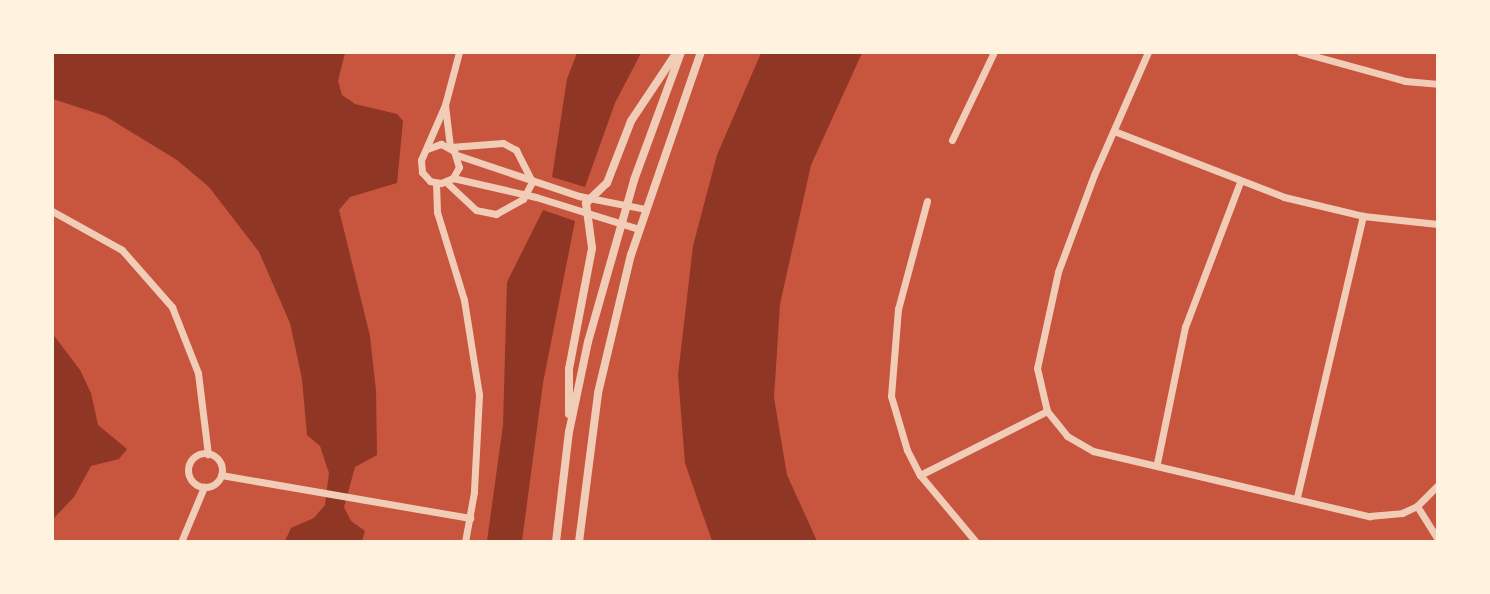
<!DOCTYPE html>
<html>
<head>
<meta charset="utf-8">
<style>
	body { margin:0 }
	#map { position:relative; width:1490px; height:594px; overflow:hidden; background:#c8553d; font-family:Mulish,sans-serif }
	div>[style] { position:absolute }
	.water>* { inset:0; background:#8f3625 }
	.minor>* { height:7px; margin:-3.5px; padding:0 3.5px; transform-origin:3.5px; border-radius:3.5px; background:#f1ccb7 }
	.minor>.ring { margin:-3.5px; padding:0; box-sizing:content-box; background:none; border:7px solid #f1ccb7; border-radius:50% }
	.tertiary>* { height:8px; margin:-4px; padding:0 4px; transform-origin:4px; border-radius:4px; background:#f1ccb7 }
	span { translate:-50% -50%; white-space:nowrap; text-align:center; line-height:1.15; -webkit-text-stroke:5px #fff3e0; paint-order:stroke }
	.frame { position:absolute; inset:0; border:54px solid #fff3e0; pointer-events:none }
</style>
</head>
<body>
<div id="map">
	<div class="water">
		<div style="clip-path:polygon(53px 53px,345px 53px,338px 81px,342px 95px,355px 104px,397px 114px,403px 121px,397px 183px,350px 197px,339px 210px,370px 336px,376px 391px,377px 455px,355px 467px,344px 507px,351px 521px,365px 531px,362px 541px,285px 541px,291px 528px,314px 518px,325px 505px,329px 473px,320px 446px,307px 435px,302px 379px,290px 323px,259px 252px,209px 187px,177px 160px,105px 116px,53px 99px)"></div>
		<div style="clip-path:polygon(577px 53px,641px 53px,615px 103px,585px 187px,552px 177px,567px 79px)"></div>
		<div style="clip-path:polygon(761px 53px,862px 53px,811px 165px,780px 304px,774px 398px,787px 475px,817px 541px,712px 541px,685px 463px,678px 375px,693px 246px,717px 155px)"></div>
		<div style="clip-path:polygon(543px 210px,575px 221px,543px 383px,522px 541px,487px 541px,503px 425px,507px 282px)"></div>
		<div style="clip-path:polygon(52px 333px,80px 370px,91px 393px,98px 425px,127px 449px,119px 459px,91px 466px,74px 497px,53px 519px)"></div>
	</div>
	<div class="minor">
		<div style="left:1148px;top:52px;width:134px;rotate:113.7deg"></div>
		<div style="left:1094px;top:175px;width:103px;rotate:110.4deg"></div>
		<div style="left:1058px;top:272px;width:98px;rotate:102.3deg"></div>
		<div style="left:1037px;top:368px;width:44px;rotate:76.9deg"></div>
		<div style="left:1047px;top:411px;width:32px;rotate:51deg"></div>
		<div style="left:1067px;top:436px;width:30px;rotate:30deg"></div>
		<div style="left:1093px;top:451px;width:284px;rotate:13.3deg"></div>
		<div style="left:1369px;top:516px;width:33px;rotate:-5deg"></div>
		<div style="left:1402px;top:513px;width:17px;rotate:-25deg"></div>
		<div style="left:1417px;top:506px;width:30px;rotate:-45deg"></div>
		<div style="left:1300px;top:52px;width:109px;rotate:15.4deg"></div>
		<div style="left:1405px;top:81px;width:33px;rotate:5deg"></div>
		<div style="left:445px;top:105px;width:42px;rotate:83.2deg"></div>
		<div style="left:450px;top:147px;width:53px;rotate:-4.3deg"></div>
		<div style="left:503px;top:143px;width:15px;rotate:28deg"></div>
		<div style="left:516px;top:150px;width:36px;rotate:63deg"></div>
		<div style="left:532px;top:182px;width:19px;rotate:118deg"></div>
		<div style="left:523px;top:199px;width:31px;rotate:151deg"></div>
		<div style="left:496px;top:214px;width:20px;rotate:-169deg"></div>
		<div style="left:476px;top:210px;width:41px;rotate:-137deg"></div>
		<div style="left:1114px;top:131px;width:182px;rotate:21.2deg"></div>
		<div style="left:1284px;top:197px;width:81px;rotate:13.5deg"></div>
		<div style="left:1363px;top:216px;width:75px;rotate:6.1deg"></div>
		<div style="left:952px;top:140px;width:98px;rotate:-64.5deg"></div>
		<div style="left:427px;top:149px;width:15px;rotate:-20deg"></div>
		<div style="left:441px;top:144px;width:15px;rotate:28deg"></div>
		<div style="left:454px;top:151px;width:17px;rotate:73deg"></div>
		<div style="left:459px;top:167px;width:13px;rotate:119deg"></div>
		<div style="left:453px;top:178px;width:13px;rotate:157deg"></div>
		<div style="left:441px;top:183px;width:11px;rotate:-170deg"></div>
		<div style="left:430px;top:181px;width:12px;rotate:-132deg"></div>
		<div style="left:422px;top:172px;width:12px;rotate:-95deg"></div>
		<div style="left:421px;top:160px;width:60px;rotate:-66.4deg"></div>
		<div style="left:445px;top:105px;width:55px;rotate:-75.2deg"></div>
		<div style="left:457px;top:155px;width:129px;rotate:18.6deg"></div>
		<div style="left:579px;top:196px;width:67px;rotate:11.1deg"></div>
		<div style="left:453px;top:178px;width:85px;rotate:12.9deg"></div>
		<div style="left:536px;top:197px;width:108px;rotate:17.3deg"></div>
		<div style="left:436px;top:183px;width:29px;rotate:88deg"></div>
		<div style="left:437px;top:212px;width:92px;rotate:72.9deg"></div>
		<div style="left:464px;top:300px;width:96px;rotate:81deg"></div>
		<div style="left:479px;top:395px;width:97px;rotate:93deg"></div>
		<div style="left:474px;top:492px;width:51px;rotate:100.2deg"></div>
		<div style="left:927px;top:201px;width:112px;rotate:105deg"></div>
		<div style="left:898px;top:309px;width:87px;rotate:94.6deg"></div>
		<div style="left:891px;top:396px;width:56px;rotate:73.5deg"></div>
		<div style="left:907px;top:450px;width:28px;rotate:63deg"></div>
		<div style="left:920px;top:475px;width:87px;rotate:50.1deg"></div>
		<div style="left:52px;top:211px;width:80px;rotate:29.1deg"></div>
		<div style="left:122px;top:250px;width:76px;rotate:48.7deg"></div>
		<div style="left:172px;top:307px;width:71px;rotate:68.5deg"></div>
		<div style="left:198px;top:373px;width:82px;rotate:83deg"></div>
		<div class="ring" style="left:188px;top:453px;width:27px;height:27px"></div>
		<div style="left:1157px;top:463px;width:139px;rotate:-78.4deg"></div>
		<div style="left:1185px;top:327px;width:155px;rotate:-69.2deg"></div>
		<div style="left:221px;top:475px;width:253px;rotate:9.8deg"></div>
		<div style="left:920px;top:475px;width:142px;rotate:-26.7deg"></div>
		<div style="left:1297px;top:497px;width:289px;rotate:-76.8deg"></div>
		<div style="left:1417px;top:506px;width:40px;rotate:58deg"></div>
		<div style="left:181px;top:542px;width:60px;rotate:-67.3deg"></div>
	</div>
	<div class="tertiary">
		<div style="left:569px;top:414px;width:45px;rotate:-90deg"></div>
		<div style="left:569px;top:369px;width:123px;rotate:-79.2deg"></div>
		<div style="left:592px;top:248px;width:45px;rotate:-97.6deg"></div>
		<div style="left:586px;top:203px;width:29px;rotate:-44deg"></div>
		<div style="left:607px;top:183px;width:66px;rotate:-68.8deg"></div>
		<div style="left:631px;top:121px;width:83px;rotate:-56.3deg"></div>
		<div style="left:556px;top:542px;width:111px;rotate:-83.3deg"></div>
		<div style="left:569px;top:432px;width:92px;rotate:-78.1deg"></div>
		<div style="left:588px;top:342px;width:168px;rotate:-74.1deg"></div>
		<div style="left:634px;top:180px;width:136px;rotate:-69.8deg"></div>
		<div style="left:579px;top:542px;width:150px;rotate:-82.7deg"></div>
		<div style="left:598px;top:393px;width:142px;rotate:-76.6deg"></div>
		<div style="left:631px;top:255px;width:215px;rotate:-71deg"></div>
	</div>
	<div class="frame"></div>
</div>
</body>
</html>
